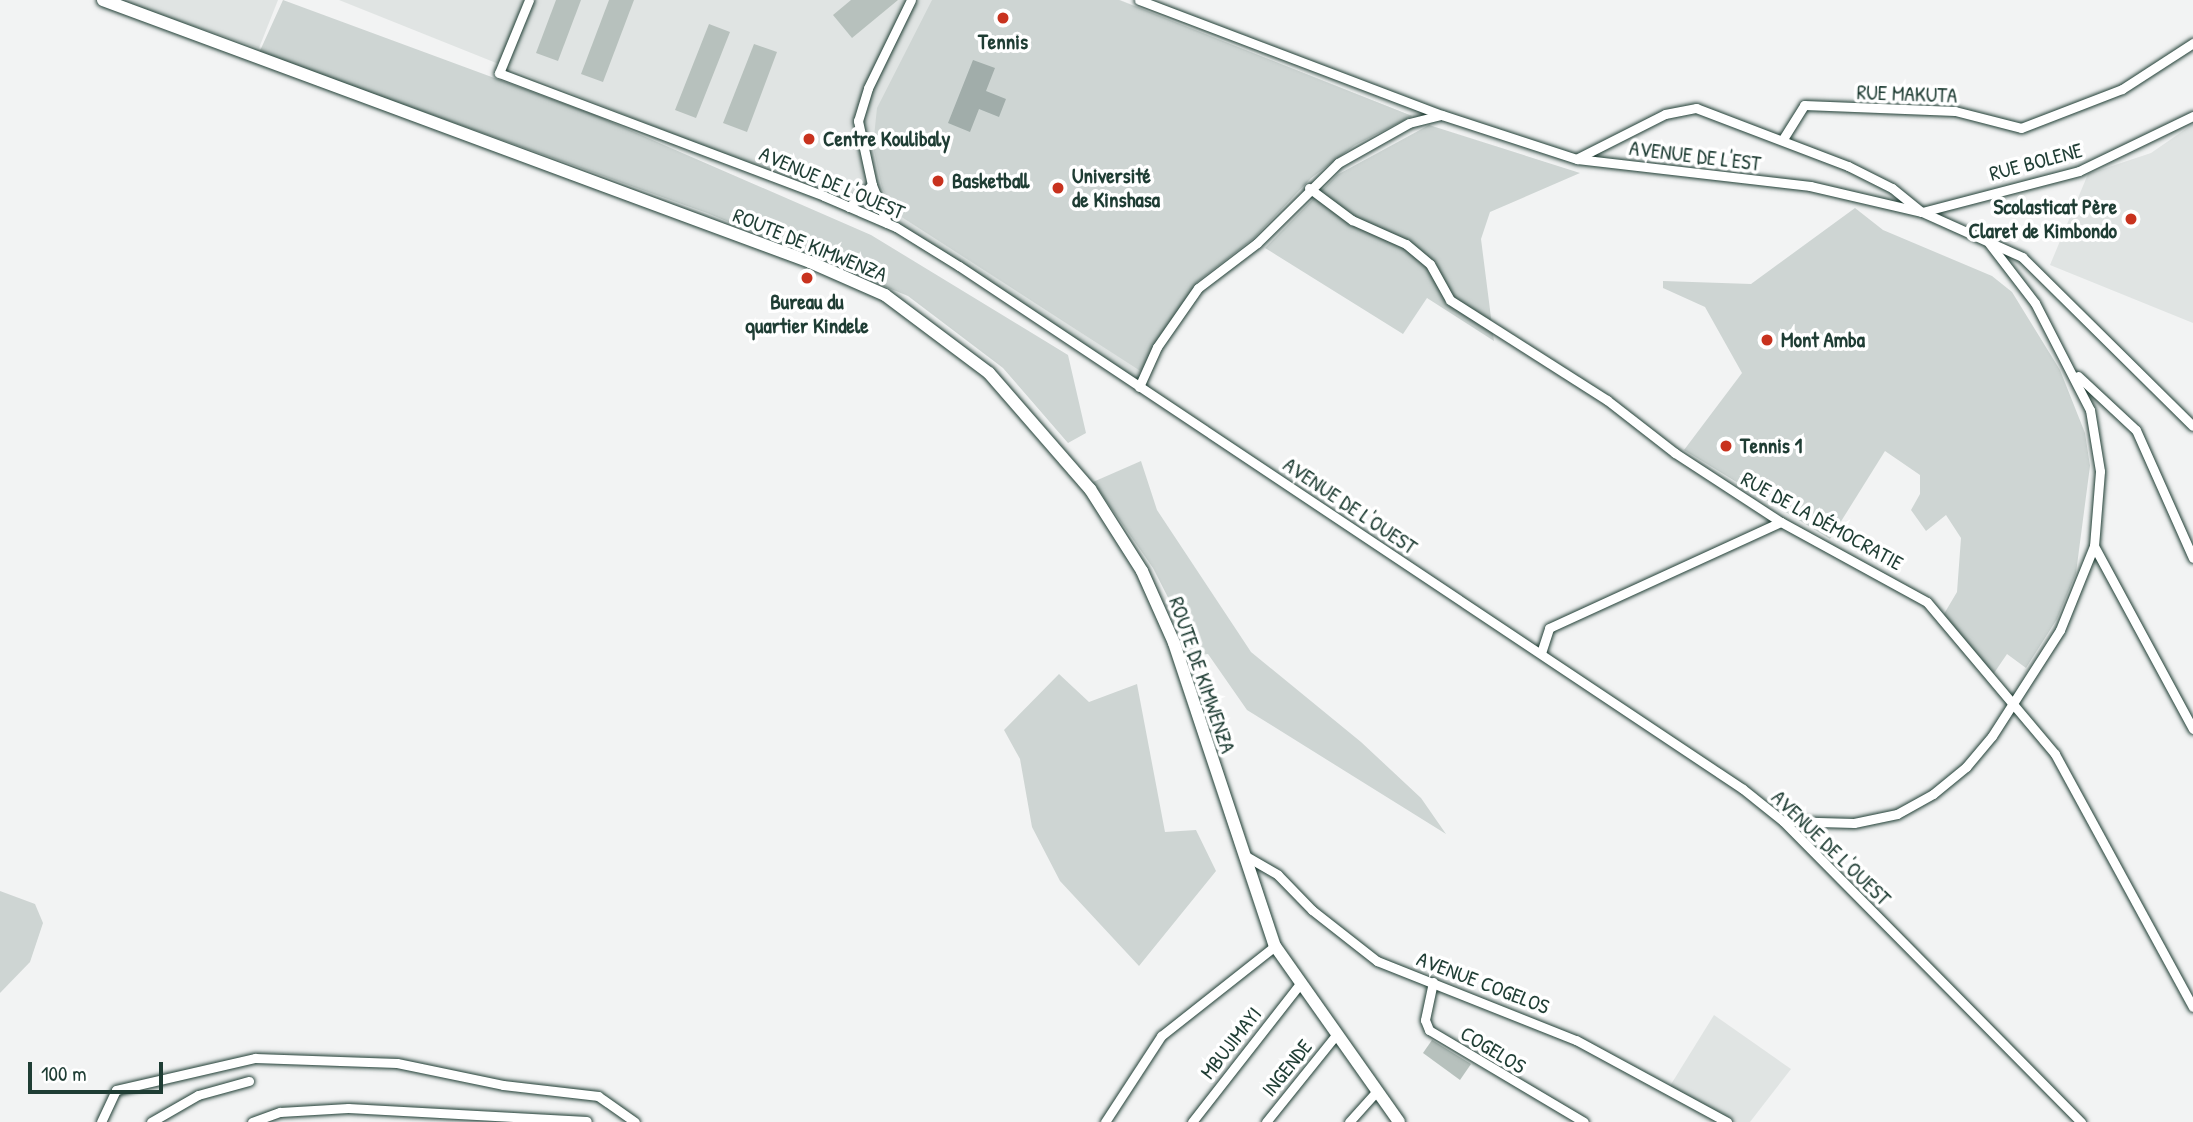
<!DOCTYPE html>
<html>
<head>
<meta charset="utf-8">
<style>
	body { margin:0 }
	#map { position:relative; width:2193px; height:1122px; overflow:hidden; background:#f2f3f3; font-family:"Patrick Hand",sans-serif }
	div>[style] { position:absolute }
	.built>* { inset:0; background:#e0e4e3 }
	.green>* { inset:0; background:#ced5d3 }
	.water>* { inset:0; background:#a1adaa }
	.building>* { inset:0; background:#b7c1bd }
	.roads { filter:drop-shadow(0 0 2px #1f3d34) drop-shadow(0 0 2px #1f3d34) }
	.street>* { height:9px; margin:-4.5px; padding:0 4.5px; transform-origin:4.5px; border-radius:4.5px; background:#fff }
	.secondary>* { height:12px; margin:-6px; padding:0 6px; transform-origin:6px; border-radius:6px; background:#fff }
	.dots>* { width:19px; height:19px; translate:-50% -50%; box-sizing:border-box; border:4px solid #fff; border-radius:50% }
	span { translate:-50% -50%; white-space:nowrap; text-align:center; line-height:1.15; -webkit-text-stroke:7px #fff; paint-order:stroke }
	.poi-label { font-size:21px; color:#1f3d34; font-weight:700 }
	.left { translate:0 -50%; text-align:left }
	.right { translate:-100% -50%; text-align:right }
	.street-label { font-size:21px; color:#1f3d34 }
	.scale { position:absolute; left:28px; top:1062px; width:135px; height:32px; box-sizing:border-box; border:4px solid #1f3d34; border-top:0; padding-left:9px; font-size:21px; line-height:24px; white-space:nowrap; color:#1f3d34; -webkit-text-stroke:5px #fff; paint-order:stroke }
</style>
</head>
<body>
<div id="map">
	<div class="built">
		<div style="clip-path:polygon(116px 0,278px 0,259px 48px)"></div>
		<div style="clip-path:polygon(339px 0,1120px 0,1412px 116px,1355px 145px,1311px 178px,1254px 238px,1197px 282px,1137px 382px,895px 223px)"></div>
		<div style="clip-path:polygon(2193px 124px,2193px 323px,2050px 265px,2088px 174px,2151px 153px)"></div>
		<div style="clip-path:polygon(1714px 1015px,1791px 1069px,1750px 1122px,1734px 1122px,1670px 1086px)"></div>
	</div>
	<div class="green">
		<div style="clip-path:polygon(283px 0,595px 115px,871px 235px,1068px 355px,1086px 433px,1068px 443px,1003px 368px,908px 296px,707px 213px,259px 53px)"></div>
		<div style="clip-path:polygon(932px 0,1119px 0,1412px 116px,1355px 145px,1311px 178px,1254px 238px,1197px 282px,1142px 372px,897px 214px,882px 188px,873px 146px,877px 108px)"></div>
		<div style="clip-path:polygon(1429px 125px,1580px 173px,1490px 212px,1481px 239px,1494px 341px,1427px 298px,1403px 334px,1265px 248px,1337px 175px)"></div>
		<div style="clip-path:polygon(1855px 208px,1883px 230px,1992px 276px,2012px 292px,2060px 370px,2085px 433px,2090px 466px,2076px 573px,2057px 619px,2026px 668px,2007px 654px,1990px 679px,1941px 619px,1957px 592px,1961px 538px,1946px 515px,1926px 531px,1911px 510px,1920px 494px,1920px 475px,1885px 451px,1830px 539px,1684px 450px,1742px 373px,1705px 307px,1663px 288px,1663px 281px,1751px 284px)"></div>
		<div style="clip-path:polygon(1141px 461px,1157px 510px,1251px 652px,1361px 742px,1421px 798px,1446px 834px,1247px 710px,1208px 654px,1186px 657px,1179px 619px,1153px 568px,1093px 482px)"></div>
		<div style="clip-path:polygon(1059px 674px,1089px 702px,1137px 684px,1165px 832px,1196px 830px,1216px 871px,1139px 966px,1060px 881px,1032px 827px,1020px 759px,1004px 730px)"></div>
		<div style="clip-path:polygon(0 891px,35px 904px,43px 923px,30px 962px,0 993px)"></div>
	</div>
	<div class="water">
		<div style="clip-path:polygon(973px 60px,995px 68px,986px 91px,1006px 99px,999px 117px,979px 109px,970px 132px,948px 123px)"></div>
	</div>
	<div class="building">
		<div style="clip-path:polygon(556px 0,581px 0,558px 61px,536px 53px)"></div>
		<div style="clip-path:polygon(609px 0,634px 0,603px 82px,581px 74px)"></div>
		<div style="clip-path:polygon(851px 0,898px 0,852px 38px,833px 15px)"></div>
		<div style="clip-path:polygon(709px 24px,730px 32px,696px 118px,675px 110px)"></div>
		<div style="clip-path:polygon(754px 44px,777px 52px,747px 132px,723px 123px)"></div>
		<div style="clip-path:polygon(1432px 1040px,1471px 1064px,1460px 1080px,1423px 1053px)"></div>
	</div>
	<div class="roads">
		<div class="street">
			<div style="left:529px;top:0;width:79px;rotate:112.3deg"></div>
			<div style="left:499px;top:73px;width:347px;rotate:20.7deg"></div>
			<div style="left:824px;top:196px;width:78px;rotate:23.3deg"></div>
			<div style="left:896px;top:227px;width:74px;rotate:31.8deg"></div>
			<div style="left:959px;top:266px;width:942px;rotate:33.71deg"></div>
			<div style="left:1743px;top:789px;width:51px;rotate:38.7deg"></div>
			<div style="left:1783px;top:821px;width:424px;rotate:45.3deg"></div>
			<div style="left:1139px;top:0;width:324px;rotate:20.8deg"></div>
			<div style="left:1442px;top:115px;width:142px;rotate:18.1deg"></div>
			<div style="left:1577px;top:159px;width:235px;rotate:6.6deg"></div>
			<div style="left:1810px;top:186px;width:115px;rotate:13.1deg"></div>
			<div style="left:1922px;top:212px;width:110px;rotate:24.2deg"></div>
			<div style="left:2022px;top:257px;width:240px;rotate:44.7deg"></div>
			<div style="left:1783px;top:139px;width:40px;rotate:-58deg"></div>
			<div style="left:1804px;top:105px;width:151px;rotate:2.3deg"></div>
			<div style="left:1955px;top:111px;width:68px;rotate:14.4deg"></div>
			<div style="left:2021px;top:128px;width:108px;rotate:-21.1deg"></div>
			<div style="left:2122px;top:89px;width:85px;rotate:-32.9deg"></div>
			<div style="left:1578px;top:158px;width:97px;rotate:-26.8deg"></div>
			<div style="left:1665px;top:114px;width:32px;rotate:-11deg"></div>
			<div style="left:1696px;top:108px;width:163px;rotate:20.9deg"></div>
			<div style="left:1848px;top:166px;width:49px;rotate:26.6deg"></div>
			<div style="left:1892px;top:188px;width:38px;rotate:39deg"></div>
			<div style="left:1922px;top:212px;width:162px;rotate:-14.6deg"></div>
			<div style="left:2079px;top:171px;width:127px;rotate:-25.8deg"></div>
			<div style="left:1309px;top:188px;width:54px;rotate:36.7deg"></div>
			<div style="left:1352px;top:220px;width:59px;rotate:24deg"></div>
			<div style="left:1406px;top:244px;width:31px;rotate:40deg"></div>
			<div style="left:1430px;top:264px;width:41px;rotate:60.9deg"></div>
			<div style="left:1450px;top:300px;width:186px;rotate:32.5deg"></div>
			<div style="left:1607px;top:400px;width:86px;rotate:37.9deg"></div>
			<div style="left:1675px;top:453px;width:126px;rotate:33.1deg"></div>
			<div style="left:1781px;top:522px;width:166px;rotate:28.7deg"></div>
			<div style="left:1927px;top:602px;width:199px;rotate:49.9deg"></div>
			<div style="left:2055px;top:754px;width:288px;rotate:61.4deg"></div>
			<div style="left:849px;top:207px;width:32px;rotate:-44deg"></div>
			<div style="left:887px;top:223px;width:41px;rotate:-111.5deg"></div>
			<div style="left:872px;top:185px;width:66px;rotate:-102.3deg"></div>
			<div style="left:858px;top:121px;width:34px;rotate:-73deg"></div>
			<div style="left:868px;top:88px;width:98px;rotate:-64deg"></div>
			<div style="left:2078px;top:376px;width:79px;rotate:43deg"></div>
			<div style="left:2136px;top:430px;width:140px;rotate:66deg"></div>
			<div style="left:1139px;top:387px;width:44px;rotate:-65.8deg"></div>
			<div style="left:1157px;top:347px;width:72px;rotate:-55.2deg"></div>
			<div style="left:1198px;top:288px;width:74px;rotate:-37.3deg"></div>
			<div style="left:1257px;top:243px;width:114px;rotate:-44.6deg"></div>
			<div style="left:1338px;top:163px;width:81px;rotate:-29.4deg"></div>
			<div style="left:1409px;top:123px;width:32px;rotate:-14deg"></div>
			<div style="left:2094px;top:546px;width:208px;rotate:61.6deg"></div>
			<div style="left:1541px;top:653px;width:26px;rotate:-72deg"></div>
			<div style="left:1549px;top:628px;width:255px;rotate:-24.6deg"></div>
			<div style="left:1783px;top:821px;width:71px;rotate:1.6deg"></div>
			<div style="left:1854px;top:823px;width:44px;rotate:-11.8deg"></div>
			<div style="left:1897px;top:814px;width:41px;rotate:-29.1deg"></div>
			<div style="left:1933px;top:794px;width:43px;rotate:-39.3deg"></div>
			<div style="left:1966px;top:767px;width:40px;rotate:-50deg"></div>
			<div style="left:1992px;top:736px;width:126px;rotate:-57.3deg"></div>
			<div style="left:2060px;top:630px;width:91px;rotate:-68deg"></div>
			<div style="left:2094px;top:546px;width:75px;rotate:-85.4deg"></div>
			<div style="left:2100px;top:471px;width:62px;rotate:-99.3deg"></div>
			<div style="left:2090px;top:410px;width:120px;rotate:-117.2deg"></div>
			<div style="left:2035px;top:303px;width:76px;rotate:-127.5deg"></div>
			<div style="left:1244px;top:855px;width:39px;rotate:30deg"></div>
			<div style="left:1278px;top:875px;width:49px;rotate:45.8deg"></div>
			<div style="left:1312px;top:910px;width:83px;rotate:38.1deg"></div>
			<div style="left:1377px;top:961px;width:214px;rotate:21.7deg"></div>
			<div style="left:1576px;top:1040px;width:172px;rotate:28.5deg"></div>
			<div style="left:1433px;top:982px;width:39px;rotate:102deg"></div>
			<div style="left:1425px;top:1020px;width:11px;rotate:68deg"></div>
			<div style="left:1429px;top:1030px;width:180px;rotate:30.7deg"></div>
			<div style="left:101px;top:1122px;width:35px;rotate:-65deg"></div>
			<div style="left:116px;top:1090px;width:143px;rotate:-13deg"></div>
			<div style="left:255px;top:1058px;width:142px;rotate:2deg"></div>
			<div style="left:397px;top:1063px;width:108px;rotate:11.7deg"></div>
			<div style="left:503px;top:1085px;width:96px;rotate:6.6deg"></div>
			<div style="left:598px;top:1096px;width:45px;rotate:35.1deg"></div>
			<div style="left:151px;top:1122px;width:54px;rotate:-29.9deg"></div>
			<div style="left:198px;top:1095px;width:53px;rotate:-15.4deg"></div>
			<div style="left:252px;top:1122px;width:30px;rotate:-20deg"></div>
			<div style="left:280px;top:1112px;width:68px;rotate:-3.4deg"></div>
			<div style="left:348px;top:1108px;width:239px;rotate:3.1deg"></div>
			<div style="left:1105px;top:1122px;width:103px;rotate:-56.9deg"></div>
			<div style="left:1161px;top:1036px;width:145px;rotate:-38.3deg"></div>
			<div style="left:1192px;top:1122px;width:174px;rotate:-52deg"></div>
			<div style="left:1266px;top:1122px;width:112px;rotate:-51.2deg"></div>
			<div style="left:1349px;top:1122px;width:39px;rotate:-48deg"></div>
		</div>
		<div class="secondary">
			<div style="left:103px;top:0;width:754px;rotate:20.33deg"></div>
			<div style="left:810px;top:262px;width:82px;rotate:23.7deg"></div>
			<div style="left:885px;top:295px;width:130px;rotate:36.9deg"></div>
			<div style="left:989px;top:373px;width:154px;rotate:49deg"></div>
			<div style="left:1090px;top:489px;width:97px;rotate:57.6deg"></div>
			<div style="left:1142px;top:571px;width:79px;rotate:66deg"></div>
			<div style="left:1174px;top:643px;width:319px;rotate:71.6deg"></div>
			<div style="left:1275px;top:946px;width:215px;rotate:54.8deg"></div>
		</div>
	</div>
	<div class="dots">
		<div style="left:1003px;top:18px;background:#c8321e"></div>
		<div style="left:809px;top:139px;background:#c8321e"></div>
		<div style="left:938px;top:181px;background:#c8321e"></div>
		<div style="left:1058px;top:188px;background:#c8321e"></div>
		<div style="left:2131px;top:219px;background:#c8321e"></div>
		<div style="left:807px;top:278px;background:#c8321e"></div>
		<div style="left:1767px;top:340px;background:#c8321e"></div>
		<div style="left:1726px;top:446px;background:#c8321e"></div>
	</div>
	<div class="poi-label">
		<span style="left:1003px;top:42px">Tennis</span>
		<span class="left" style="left:823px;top:139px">Centre Koulibaly</span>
		<span class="left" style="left:1072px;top:188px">Université<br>de Kinshasa</span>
		<span class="left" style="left:952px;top:181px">Basketball</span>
		<span class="right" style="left:2117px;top:219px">Scolasticat Père<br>Claret de Kimbondo</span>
		<span style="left:807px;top:314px">Bureau du<br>quartier Kindele</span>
		<span class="left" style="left:1781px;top:340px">Mont Amba</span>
		<span class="left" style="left:1740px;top:446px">Tennis 1</span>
	</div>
	<div class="street-label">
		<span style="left:1907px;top:94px;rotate:2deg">RUE MAKUTA</span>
		<span style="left:1695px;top:156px;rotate:7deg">AVENUE DE L'EST</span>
		<span style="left:2036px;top:162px;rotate:-15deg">RUE BOLENE</span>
		<span style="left:832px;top:183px;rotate:23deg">AVENUE DE L'OUEST</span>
		<span style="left:810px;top:245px;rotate:22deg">ROUTE DE KIMWENZA</span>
		<span style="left:1350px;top:506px;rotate:34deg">AVENUE DE L'OUEST</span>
		<span style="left:1822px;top:521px;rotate:29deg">RUE DE LA DÉMOCRATIE</span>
		<span style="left:1202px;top:675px;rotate:71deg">ROUTE DE KIMWENZA</span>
		<span style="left:1831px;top:848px;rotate:44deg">AVENUE DE L'OUEST</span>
		<span style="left:1483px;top:983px;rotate:21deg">AVENUE COGELOS</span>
		<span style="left:1231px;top:1043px;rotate:-52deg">MBUJIMAYI</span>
		<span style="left:1493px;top:1050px;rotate:31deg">COGELOS</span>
		<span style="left:1287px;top:1068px;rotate:-51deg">INGENDE</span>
	</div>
	<div class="scale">100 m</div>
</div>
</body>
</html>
